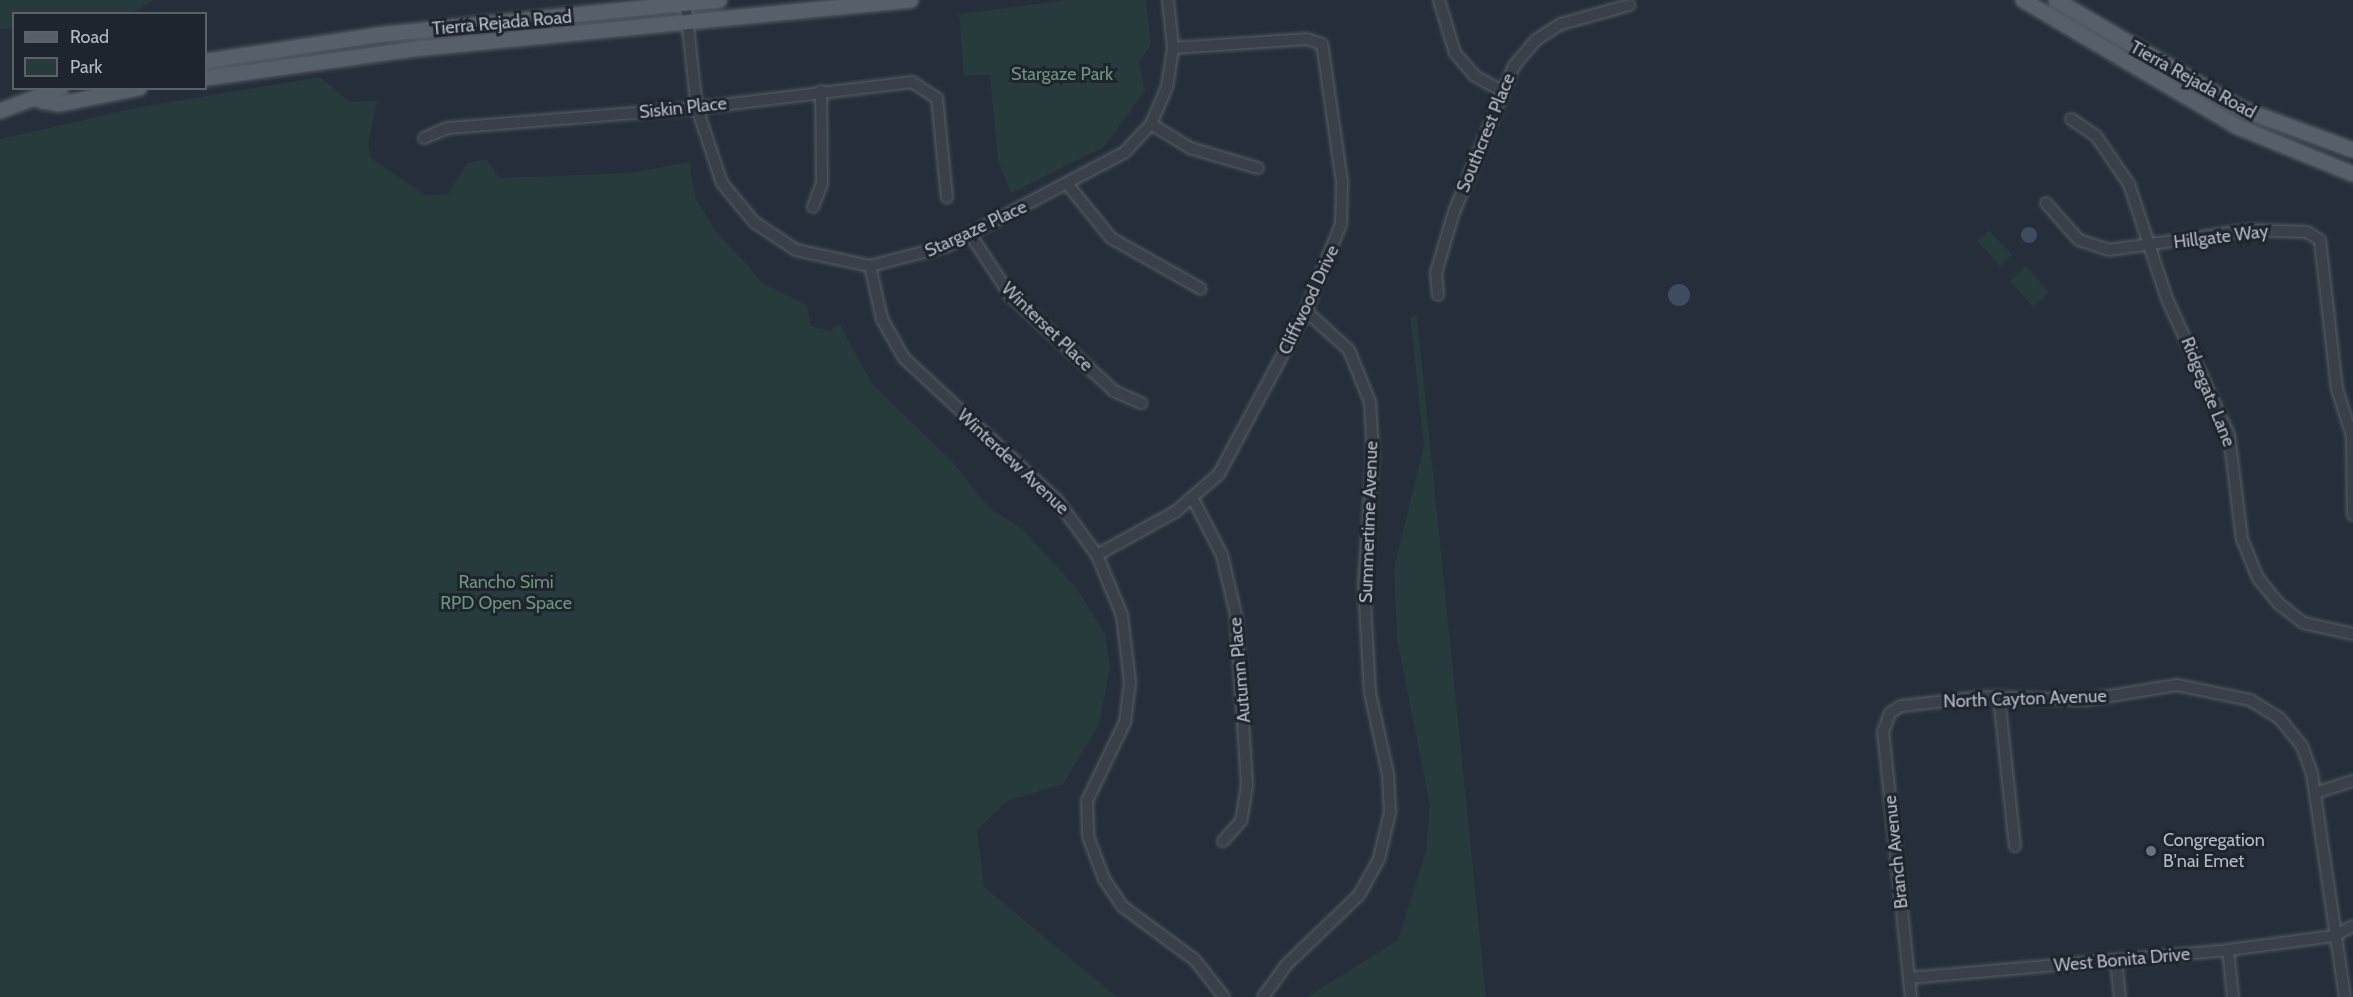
<!DOCTYPE html>
<html>
<head>
<meta charset="utf-8">
<style>
	body { margin:0 }
	#map { position:relative; width:2353px; height:997px; overflow:hidden; background:#252e3a; font-family:Cabin,sans-serif }
	div>[style] { position:absolute }
	.green>* { inset:0; background:#283b3c }
	.water>* { inset:0; background:#3d4c61 }
	.round { border-radius:50% }
	.roads { filter:drop-shadow(0 0 2px #575e68) drop-shadow(0 0 2px #575e68) }
	.minor>* { height:10px; margin:-5px; padding:0 5px; transform-origin:5px; border-radius:5px; background:#39404a }
	.major>* { height:14px; margin:-7px; padding:0 7px; transform-origin:7px; border-radius:7px; background:#575f6a }
	.dots>* { width:16px; height:16px; translate:-50% -50%; box-sizing:border-box; border:3px solid #1e252f; border-radius:50% }
	span { translate:-50% -50%; white-space:nowrap; text-align:center; line-height:1.15; -webkit-text-stroke:6px #1e252f; paint-order:stroke }
	.street-label { font-size:18px; color:#b4bbc6 }
	.park-label { font-size:18px; color:#6e9477 }
	.poi-label { font-size:18px; color:#b4bbc6 }
	.left { translate:0 -50%; text-align:left }
	.legend { position:absolute; left:12px; top:12px; width:195px; height:78px; box-sizing:border-box; background:#1e252f; border:2px solid #5a616b; margin:0; padding:8px 10px; list-style:none; font-size:18px; color:#b4bbc6 }
	.legend li { display:flex; align-items:center; gap:12px; height:30px }
	.legend b { width:30px; border:2px solid #5a616b }
</style>
</head>
<body>
<div id="map">
	<div class="green">
		<div style="clip-path:polygon(0 0,153px 0,132px 13px,14px 14px,13px 28px,0 29px)"></div>
		<div style="clip-path:polygon(1068px 0,1146px 0,1151px 44px,1139px 62px,1145px 91px,1104px 147px,1011px 193px,998px 160px,990px 75px,964px 76px,959px 14px)"></div>
		<div style="clip-path:polygon(320px 77px,350px 102px,377px 101px,368px 144px,371px 158px,425px 195px,448px 194px,467px 163px,487px 159px,499px 178px,631px 173px,689px 162px,696px 199px,715px 230px,764px 284px,807px 305px,811px 326px,830px 331px,840px 324px,870px 381px,956px 466px,989px 508px,1021px 528px,1075px 586px,1105px 634px,1110px 668px,1099px 724px,1063px 784px,1007px 801px,977px 830px,984px 887px,1117px 997px,0 997px,0 139px,141px 107px)"></div>
		<div style="clip-path:polygon(1989px 230px,2012px 255px,2000px 266px,1977px 241px)"></div>
		<div style="clip-path:polygon(2026px 266px,2049px 292px,2033px 307px,2010px 281px)"></div>
		<div style="clip-path:polygon(1417px 316px,1486px 997px,1307px 997px,1398px 940px,1426px 851px,1430px 805px,1397px 639px,1394px 568px,1424px 446px,1410px 317px)"></div>
	</div>
	<div class="water">
		<div class="round" style="left:2021px;top:227px;width:16px;height:16px"></div>
		<div class="round" style="left:1668px;top:284px;width:22px;height:22px"></div>
	</div>
	<div class="roads">
		<div class="minor">
			<div style="left:685px;top:0;width:109px;rotate:83.7deg"></div>
			<div style="left:697px;top:108px;width:79px;rotate:71.6deg"></div>
			<div style="left:722px;top:183px;width:50px;rotate:50.6deg"></div>
			<div style="left:754px;top:222px;width:50px;rotate:33.7deg"></div>
			<div style="left:796px;top:250px;width:76px;rotate:12.2deg"></div>
			<div style="left:870px;top:266px;width:80px;rotate:-14.6deg"></div>
			<div style="left:947px;top:246px;width:201px;rotate:-27.8deg"></div>
			<div style="left:1125px;top:152px;width:38px;rotate:-47deg"></div>
			<div style="left:1151px;top:124px;width:40px;rotate:-66.6deg"></div>
			<div style="left:1167px;top:87px;width:39px;rotate:-81deg"></div>
			<div style="left:1173px;top:48px;width:48px;rotate:-95.9deg"></div>
			<div style="left:1439px;top:0;width:55px;rotate:73.2deg"></div>
			<div style="left:1455px;top:53px;width:30px;rotate:49deg"></div>
			<div style="left:1475px;top:76px;width:31px;rotate:29deg"></div>
			<div style="left:2071px;top:119px;width:30px;rotate:34deg"></div>
			<div style="left:2096px;top:136px;width:58px;rotate:55.5deg"></div>
			<div style="left:2129px;top:184px;width:121px;rotate:71.7deg"></div>
			<div style="left:2167px;top:299px;width:149px;rotate:65.5deg"></div>
			<div style="left:2229px;top:435px;width:105px;rotate:82.9deg"></div>
			<div style="left:2242px;top:539px;width:42px;rotate:67.7deg"></div>
			<div style="left:2258px;top:578px;width:32px;rotate:51deg"></div>
			<div style="left:2278px;top:603px;width:33px;rotate:38deg"></div>
			<div style="left:2304px;top:623px;width:50px;rotate:12.7deg"></div>
			<div style="left:1151px;top:124px;width:46px;rotate:31.6deg"></div>
			<div style="left:1190px;top:148px;width:71px;rotate:16.4deg"></div>
			<div style="left:424px;top:138px;width:26px;rotate:-23deg"></div>
			<div style="left:448px;top:128px;width:250px;rotate:-4.6deg"></div>
			<div style="left:697px;top:108px;width:217px;rotate:-6.9deg"></div>
			<div style="left:912px;top:82px;width:30px;rotate:33deg"></div>
			<div style="left:937px;top:98px;width:100px;rotate:84.3deg"></div>
			<div style="left:1068px;top:185px;width:68px;rotate:50.9deg"></div>
			<div style="left:1111px;top:238px;width:103px;rotate:29.5deg"></div>
			<div style="left:2046px;top:203px;width:50px;rotate:48.3deg"></div>
			<div style="left:2079px;top:240px;width:32px;rotate:18deg"></div>
			<div style="left:2109px;top:250px;width:142px;rotate:-8.1deg"></div>
			<div style="left:2250px;top:230px;width:57px;rotate:2deg"></div>
			<div style="left:2307px;top:232px;width:15px;rotate:32deg"></div>
			<div style="left:2320px;top:240px;width:150px;rotate:83.5deg"></div>
			<div style="left:2337px;top:389px;width:49px;rotate:72.3deg"></div>
			<div style="left:2352px;top:436px;width:79px;rotate:89.3deg"></div>
			<div style="left:813px;top:207px;width:25px;rotate:-69deg"></div>
			<div style="left:822px;top:184px;width:93px;rotate:-90.6deg"></div>
			<div style="left:970px;top:234px;width:73px;rotate:56.7deg"></div>
			<div style="left:1010px;top:295px;width:142px;rotate:42.7deg"></div>
			<div style="left:1114px;top:391px;width:30px;rotate:24deg"></div>
			<div style="left:870px;top:266px;width:54px;rotate:77.2deg"></div>
			<div style="left:882px;top:319px;width:45px;rotate:60.6deg"></div>
			<div style="left:904px;top:358px;width:209px;rotate:42.9deg"></div>
			<div style="left:1057px;top:500px;width:68px;rotate:54deg"></div>
			<div style="left:1097px;top:555px;width:65px;rotate:67.4deg"></div>
			<div style="left:1122px;top:615px;width:67px;rotate:83.2deg"></div>
			<div style="left:1130px;top:682px;width:40px;rotate:97.1deg"></div>
			<div style="left:1125px;top:722px;width:88px;rotate:115.7deg"></div>
			<div style="left:1087px;top:801px;width:35px;rotate:88deg"></div>
			<div style="left:1088px;top:836px;width:46px;rotate:69.6deg"></div>
			<div style="left:1104px;top:879px;width:32px;rotate:56deg"></div>
			<div style="left:1122px;top:906px;width:91px;rotate:36.5deg"></div>
			<div style="left:1195px;top:960px;width:47px;rotate:51.9deg"></div>
			<div style="left:1438px;top:295px;width:22px;rotate:-95deg"></div>
			<div style="left:1436px;top:273px;width:64px;rotate:-73.6deg"></div>
			<div style="left:1454px;top:212px;width:158px;rotate:-67.7deg"></div>
			<div style="left:1514px;top:66px;width:34px;rotate:-50deg"></div>
			<div style="left:1536px;top:40px;width:30px;rotate:-33deg"></div>
			<div style="left:1561px;top:24px;width:71px;rotate:-15.6deg"></div>
			<div style="left:1193px;top:499px;width:63px;rotate:62.6deg"></div>
			<div style="left:1222px;top:555px;width:62px;rotate:76.9deg"></div>
			<div style="left:1236px;top:615px;width:170px;rotate:86.3deg"></div>
			<div style="left:1247px;top:785px;width:36px;rotate:99deg"></div>
			<div style="left:1241px;top:821px;width:27px;rotate:132deg"></div>
			<div style="left:1097px;top:555px;width:89px;rotate:-28.9deg"></div>
			<div style="left:1175px;top:512px;width:58px;rotate:-40.8deg"></div>
			<div style="left:1219px;top:474px;width:185px;rotate:-61.9deg"></div>
			<div style="left:1306px;top:311px;width:94px;rotate:-68.1deg"></div>
			<div style="left:1341px;top:224px;width:42px;rotate:-88.6deg"></div>
			<div style="left:1342px;top:182px;width:139px;rotate:-98.2deg"></div>
			<div style="left:1322px;top:44px;width:16px;rotate:-162deg"></div>
			<div style="left:1307px;top:39px;width:134px;rotate:176.2deg"></div>
			<div style="left:1999px;top:697px;width:150px;rotate:83.9deg"></div>
			<div style="left:2315px;top:793px;width:40px;rotate:-18deg"></div>
			<div style="left:2228px;top:950px;width:47px;rotate:83.9deg"></div>
			<div style="left:2116px;top:960px;width:37px;rotate:84deg"></div>
			<div style="left:1909px;top:978px;width:320px;rotate:-5deg"></div>
			<div style="left:2228px;top:950px;width:107px;rotate:-7.5deg"></div>
			<div style="left:2334px;top:936px;width:21px;rotate:-28deg"></div>
			<div style="left:1263px;top:997px;width:39px;rotate:-54deg"></div>
			<div style="left:1286px;top:965px;width:101px;rotate:-43.8deg"></div>
			<div style="left:1359px;top:895px;width:41px;rotate:-60.9deg"></div>
			<div style="left:1379px;top:859px;width:48px;rotate:-76.8deg"></div>
			<div style="left:1390px;top:812px;width:38px;rotate:-93deg"></div>
			<div style="left:1388px;top:774px;width:83px;rotate:-102.5deg"></div>
			<div style="left:1370px;top:693px;width:108px;rotate:-93.2deg"></div>
			<div style="left:1364px;top:585px;width:131px;rotate:-86.1deg"></div>
			<div style="left:1373px;top:454px;width:52px;rotate:-93.3deg"></div>
			<div style="left:1370px;top:402px;width:56px;rotate:-112deg"></div>
			<div style="left:1349px;top:350px;width:58px;rotate:-137.8deg"></div>
			<div style="left:1911px;top:997px;width:266px;rotate:-96deg"></div>
			<div style="left:1883px;top:732px;width:20px;rotate:-70deg"></div>
			<div style="left:1890px;top:713px;width:13px;rotate:-32deg"></div>
			<div style="left:1901px;top:706px;width:81px;rotate:-6.4deg"></div>
			<div style="left:1981px;top:697px;width:105px;rotate:1.6deg"></div>
			<div style="left:2086px;top:700px;width:92px;rotate:-9.4deg"></div>
			<div style="left:2177px;top:685px;width:75px;rotate:11.6deg"></div>
			<div style="left:2250px;top:700px;width:36px;rotate:32deg"></div>
			<div style="left:2280px;top:719px;width:35px;rotate:51deg"></div>
			<div style="left:2302px;top:746px;width:30px;rotate:70deg"></div>
			<div style="left:2312px;top:774px;width:225px;rotate:81.6deg"></div>
		</div>
		<div class="major">
			<div style="left:2023px;top:0;width:250px;rotate:30.6deg"></div>
			<div style="left:2238px;top:127px;width:124px;rotate:22.2deg"></div>
			<div style="left:2056px;top:0;width:216px;rotate:30.4deg"></div>
			<div style="left:2242px;top:109px;width:118px;rotate:20.3deg"></div>
			<div style="left:206px;top:61px;width:173px;rotate:-8.6deg"></div>
			<div style="left:377px;top:35px;width:344px;rotate:-5.8deg"></div>
			<div style="left:206px;top:78px;width:219px;rotate:-7.9deg"></div>
			<div style="left:423px;top:48px;width:490px;rotate:-5.6deg"></div>
			<div style="left:41px;top:101px;width:19px;rotate:9deg"></div>
			<div style="left:60px;top:104px;width:81px;rotate:-11.4deg"></div>
			<div style="left:0;top:111px;width:65px;rotate:-20.7deg"></div>
		</div>
	</div>
	<div class="dots">
		<div style="left:2151px;top:851px;background:#6b7280"></div>
	</div>
	<div class="street-label">
		<span style="left:502px;top:23px;rotate:-5deg">Tierra Rejada Road</span>
		<span style="left:2193px;top:80px;rotate:29deg">Tierra Rejada Road</span>
		<span style="left:683px;top:108px;rotate:-6deg">Siskin Place</span>
		<span style="left:1486px;top:133px;rotate:-68deg">Southcrest Place</span>
		<span style="left:976px;top:229px;rotate:-25deg">Stargaze Place</span>
		<span style="left:2221px;top:237px;rotate:-7deg">Hillgate Way</span>
		<span style="left:1309px;top:300px;rotate:-65deg">Cliffwood Drive</span>
		<span style="left:1047px;top:327px;rotate:44deg">Winterset Place</span>
		<span style="left:2208px;top:392px;rotate:68deg">Ridgegate Lane</span>
		<span style="left:1013px;top:462px;rotate:43deg">Winterdew Avenue</span>
		<span style="left:1369px;top:522px;rotate:-88deg">Summertime Avenue</span>
		<span style="left:1240px;top:670px;rotate:-95deg">Autumn Place</span>
		<span style="left:2025px;top:699px;rotate:-2deg">North Cayton Avenue</span>
		<span style="left:1896px;top:852px;rotate:-96deg">Branch Avenue</span>
		<span style="left:2122px;top:960px;rotate:-5deg">West Bonita Drive</span>
	</div>
	<div class="park-label">
		<span style="left:1062px;top:74px">Stargaze Park</span>
		<span style="left:506px;top:593px">Rancho Simi<br>RPD Open Space</span>
	</div>
	<div class="poi-label">
		<span class="left" style="left:2163px;top:851px">Congregation<br>B'nai Emet</span>
	</div>
	<ul class="legend">
	<li><b style="height:8px;background:#575f6a"></b>Road</li>
	<li><b style="height:16px;background:#283b3c"></b>Park</li>
	</ul>
</div>
</body>
</html>
